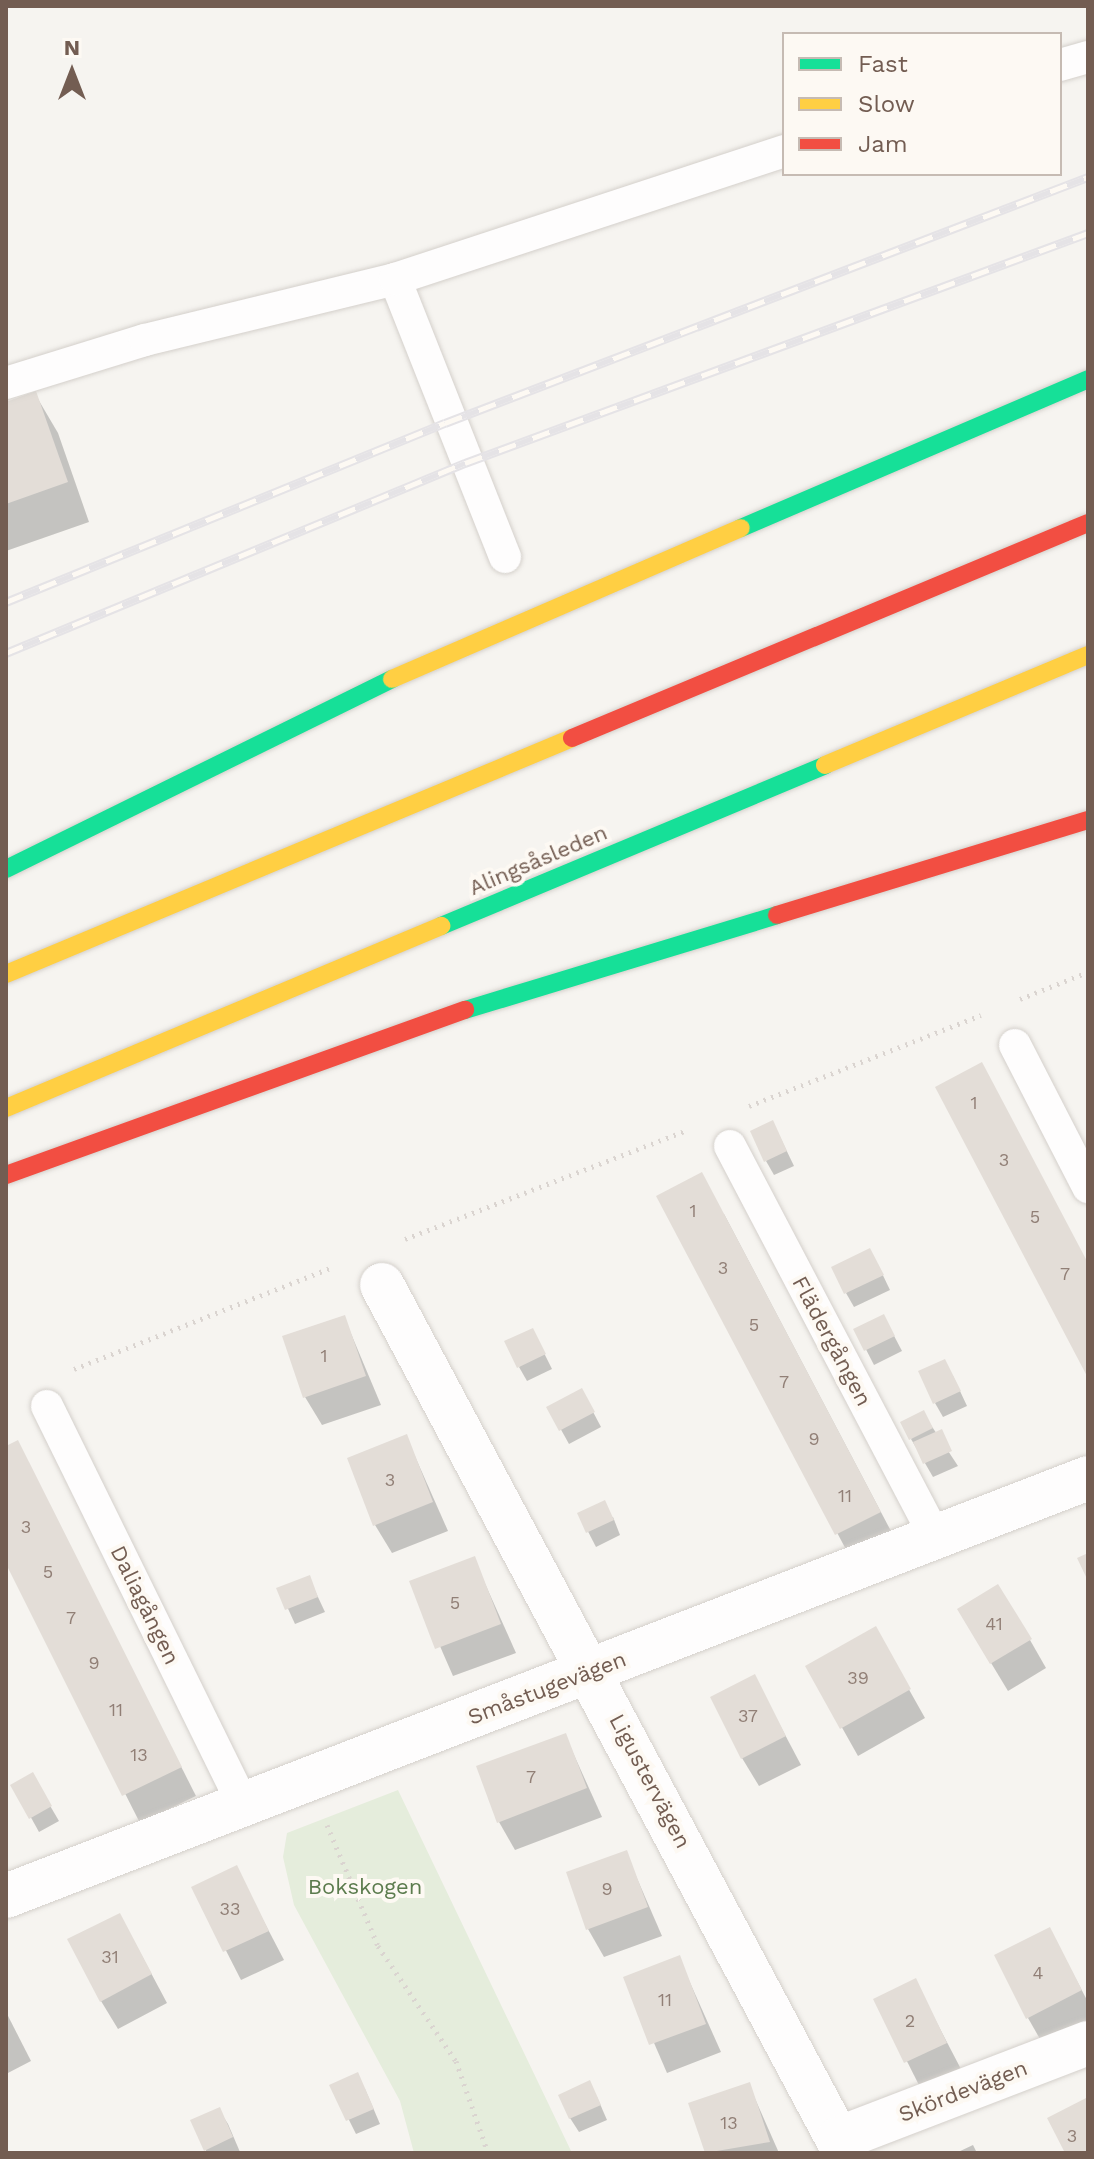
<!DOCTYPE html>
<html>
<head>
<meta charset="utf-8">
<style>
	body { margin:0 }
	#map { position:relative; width:1094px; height:2159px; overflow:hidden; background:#f6f4f0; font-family:"Work Sans",sans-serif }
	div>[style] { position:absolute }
	.green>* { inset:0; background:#e5eddc }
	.shadow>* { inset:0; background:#0003 }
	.building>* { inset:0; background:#e3ddd7 }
	.path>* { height:5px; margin-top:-2.5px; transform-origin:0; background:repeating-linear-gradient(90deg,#dad4d0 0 2px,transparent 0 8px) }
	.roads { filter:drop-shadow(0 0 2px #d4d0cb) drop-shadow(0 0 2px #d4d0cb) }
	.lane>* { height:32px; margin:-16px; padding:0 16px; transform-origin:16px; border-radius:16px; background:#fefdfd }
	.street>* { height:44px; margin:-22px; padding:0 22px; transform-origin:22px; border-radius:22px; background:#fefdfd }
	.fast>* { height:18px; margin:-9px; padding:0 9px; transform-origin:9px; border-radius:9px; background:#16e098 }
	.slow>* { height:18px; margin:-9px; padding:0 9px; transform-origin:9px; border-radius:9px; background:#ffcf43 }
	.jam>* { height:18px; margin:-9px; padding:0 9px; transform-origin:9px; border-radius:9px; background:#f24e42 }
	.rail>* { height:9px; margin-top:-4.5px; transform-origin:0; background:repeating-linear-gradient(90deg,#fdf9f3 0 18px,#e5e3e6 0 36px); box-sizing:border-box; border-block:2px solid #e5e3e6 }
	span { translate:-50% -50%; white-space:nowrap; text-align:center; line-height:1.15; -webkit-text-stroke:8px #fdf9f3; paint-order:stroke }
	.number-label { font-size:18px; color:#917f76 }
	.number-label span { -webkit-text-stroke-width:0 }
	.street-label { font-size:22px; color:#735d52 }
	.park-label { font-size:22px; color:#5c7c4e }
	.frame { position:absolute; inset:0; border:8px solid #735d52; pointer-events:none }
	.legend { position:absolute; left:782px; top:32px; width:280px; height:144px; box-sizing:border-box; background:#fdf9f3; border:2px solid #c6bbb3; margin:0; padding:10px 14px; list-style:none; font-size:24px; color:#735d52 }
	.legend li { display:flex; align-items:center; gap:16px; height:40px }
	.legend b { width:40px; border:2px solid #c6bbb3 }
	.north { position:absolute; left:32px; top:32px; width:80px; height:80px; -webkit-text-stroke:6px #fdf9f3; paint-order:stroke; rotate:0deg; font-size:22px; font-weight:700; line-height:32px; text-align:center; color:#735d52 }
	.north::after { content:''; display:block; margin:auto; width:28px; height:36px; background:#735d52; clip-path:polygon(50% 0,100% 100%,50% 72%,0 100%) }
</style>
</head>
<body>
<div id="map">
	<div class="green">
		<div style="clip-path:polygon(398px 1790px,572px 2153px,414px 2153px,400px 2101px,294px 1905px,283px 1857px,287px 1833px)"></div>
	</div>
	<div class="shadow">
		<div style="clip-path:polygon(35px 394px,58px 433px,89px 522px,6px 551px,6px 404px)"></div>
		<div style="clip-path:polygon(780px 1137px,794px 1166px,774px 1175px,766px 1161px)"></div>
		<div style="clip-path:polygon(659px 1197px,724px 1214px,902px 1552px,859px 1574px)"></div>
		<div style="clip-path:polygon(878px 1265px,890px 1290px,854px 1307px,846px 1293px)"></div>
		<div style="clip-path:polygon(344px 1317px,381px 1405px,322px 1425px,305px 1397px)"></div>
		<div style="clip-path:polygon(856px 1330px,891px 1330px,902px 1351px,874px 1365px)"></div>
		<div style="clip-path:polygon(540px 1345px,552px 1369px,527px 1381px,519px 1367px)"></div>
		<div style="clip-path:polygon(953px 1376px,967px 1406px,943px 1417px,935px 1403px)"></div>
		<div style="clip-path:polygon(582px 1391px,601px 1427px,569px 1444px,549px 1408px)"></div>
		<div style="clip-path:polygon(923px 1413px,958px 1466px,933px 1477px,911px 1439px)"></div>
		<div style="clip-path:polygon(406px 1436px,448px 1531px,392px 1553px,375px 1525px)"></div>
		<div style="clip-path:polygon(17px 1442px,196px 1796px,140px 1823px,6px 1559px,6px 1448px)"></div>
		<div style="clip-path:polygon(579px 1514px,613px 1517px,620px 1535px,596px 1547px)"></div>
		<div style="clip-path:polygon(474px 1559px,516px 1653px,453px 1676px,412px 1582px)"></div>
		<div style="clip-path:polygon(309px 1578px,325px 1612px,295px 1624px,279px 1589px)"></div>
		<div style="clip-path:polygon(875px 1629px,925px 1718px,858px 1756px,808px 1667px)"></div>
		<div style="clip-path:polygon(976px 1638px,1030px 1640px,1046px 1668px,1008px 1691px)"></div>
		<div style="clip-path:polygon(754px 1676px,801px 1765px,759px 1786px,742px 1758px)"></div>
		<div style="clip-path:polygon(565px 1735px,602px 1817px,515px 1850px,499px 1822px)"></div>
		<div style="clip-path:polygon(32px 1775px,59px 1821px,39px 1832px,13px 1785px)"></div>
		<div style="clip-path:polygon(626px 1853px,662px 1936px,604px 1957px,588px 1929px)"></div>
		<div style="clip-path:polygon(236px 1868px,284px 1960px,241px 1980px,194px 1888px)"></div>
		<div style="clip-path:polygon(1050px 1930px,1088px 2002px,1088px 2024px,1044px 2046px,1028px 2018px)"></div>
		<div style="clip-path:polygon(135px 1943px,167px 2003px,118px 2029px,101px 2001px)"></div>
		<div style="clip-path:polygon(679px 1958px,721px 2052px,667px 2073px,626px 1978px)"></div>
		<div style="clip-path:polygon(915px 1981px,962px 2071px,922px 2091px,876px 2000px)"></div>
		<div style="clip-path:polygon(6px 2012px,31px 2061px,6px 2074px)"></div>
		<div style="clip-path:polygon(749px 2085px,779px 2153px,707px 2153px,691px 2104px)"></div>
		<div style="clip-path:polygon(332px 2086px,365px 2089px,380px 2124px,356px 2134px)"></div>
		<div style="clip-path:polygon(597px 2097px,607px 2120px,579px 2132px,570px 2118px)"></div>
		<div style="clip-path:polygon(219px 2110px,228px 2124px,240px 2152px,207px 2153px,193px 2121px)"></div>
		<div style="clip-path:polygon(973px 2145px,977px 2153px,956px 2153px)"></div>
	</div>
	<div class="building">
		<div style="clip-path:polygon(36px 391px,68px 482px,6px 504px,6px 402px)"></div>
		<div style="clip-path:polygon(982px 1062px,1088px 1263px,1088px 1378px,935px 1087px)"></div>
		<div style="clip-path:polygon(773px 1120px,787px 1151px,764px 1162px,750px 1131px)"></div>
		<div style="clip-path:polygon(702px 1172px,881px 1512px,835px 1535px,656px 1196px)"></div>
		<div style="clip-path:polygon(870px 1248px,884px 1275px,844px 1294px,831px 1267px)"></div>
		<div style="clip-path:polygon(884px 1314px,895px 1336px,864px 1351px,853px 1329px)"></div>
		<div style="clip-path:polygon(345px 1315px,366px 1376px,303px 1398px,282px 1336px)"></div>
		<div style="clip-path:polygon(533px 1328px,546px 1354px,517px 1368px,504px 1341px)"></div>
		<div style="clip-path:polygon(945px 1359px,961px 1391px,933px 1404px,918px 1371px)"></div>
		<div style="clip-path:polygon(582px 1388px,595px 1412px,559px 1431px,546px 1407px)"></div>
		<div style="clip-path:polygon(924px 1410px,933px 1428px,909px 1440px,900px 1422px)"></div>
		<div style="clip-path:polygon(942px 1429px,952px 1451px,923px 1464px,913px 1442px)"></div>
		<div style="clip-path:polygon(407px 1434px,433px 1502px,373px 1526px,347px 1458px)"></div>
		<div style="clip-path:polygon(18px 1440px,182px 1767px,122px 1796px,6px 1564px,6px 1446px)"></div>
		<div style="clip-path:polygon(605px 1500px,614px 1520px,586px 1533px,577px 1513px)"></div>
		<div style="clip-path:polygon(1088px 1553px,1088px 1581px,1077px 1558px)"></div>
		<div style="clip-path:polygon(475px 1556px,501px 1624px,435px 1649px,409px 1581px)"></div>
		<div style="clip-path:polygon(310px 1575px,318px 1597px,285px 1610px,276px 1588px)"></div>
		<div style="clip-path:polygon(998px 1584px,1032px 1639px,990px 1664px,957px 1609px)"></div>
		<div style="clip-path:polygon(876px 1626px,911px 1689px,840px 1729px,805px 1666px)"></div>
		<div style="clip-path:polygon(755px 1674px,786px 1736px,741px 1759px,710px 1697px)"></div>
		<div style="clip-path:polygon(566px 1733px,587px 1788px,497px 1823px,476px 1766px)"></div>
		<div style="clip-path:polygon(33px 1772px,52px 1806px,29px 1819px,10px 1785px)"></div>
		<div style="clip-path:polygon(627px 1850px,648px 1907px,586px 1930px,566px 1872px)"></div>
		<div style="clip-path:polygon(237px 1865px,269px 1931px,223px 1952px,191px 1887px)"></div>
		<div style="clip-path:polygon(120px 1913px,152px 1974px,100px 2002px,67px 1939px)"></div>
		<div style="clip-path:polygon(1050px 1927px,1082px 1990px,1026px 2019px,994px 1955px)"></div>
		<div style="clip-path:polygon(680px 1955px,706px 2024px,649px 2045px,623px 1977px)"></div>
		<div style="clip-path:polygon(916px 1978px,947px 2043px,904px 2063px,873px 1999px)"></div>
		<div style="clip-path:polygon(358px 2072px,374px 2109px,346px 2121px,329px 2085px)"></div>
		<div style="clip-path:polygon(590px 2080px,601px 2105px,569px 2119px,558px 2095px)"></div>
		<div style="clip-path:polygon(750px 2082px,770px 2142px,705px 2153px,688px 2103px)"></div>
		<div style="clip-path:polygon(1088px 2097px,1088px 2153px,1065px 2153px,1047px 2118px)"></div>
		<div style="clip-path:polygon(220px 2107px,233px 2137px,204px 2151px,190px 2120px)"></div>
	</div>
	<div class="path">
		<div style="left:1020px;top:999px;width:73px;rotate:-21.7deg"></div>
		<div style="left:749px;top:1106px;width:249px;rotate:-21.4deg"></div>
		<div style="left:405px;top:1239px;width:302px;rotate:-21.1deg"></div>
		<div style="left:74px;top:1369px;width:278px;rotate:-21.5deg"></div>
		<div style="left:327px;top:1825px;width:131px;rotate:67.1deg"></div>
		<div style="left:378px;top:1946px;width:139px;rotate:55.9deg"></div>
		<div style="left:456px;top:2061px;width:97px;rotate:70.8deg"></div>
	</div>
	<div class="roads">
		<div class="lane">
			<div style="left:1060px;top:65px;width:29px;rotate:-16deg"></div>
			<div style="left:395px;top:279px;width:299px;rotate:68.4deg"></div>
			<div style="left:6px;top:383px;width:145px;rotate:-17.2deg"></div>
			<div style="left:145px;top:340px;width:257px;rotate:-13.7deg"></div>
			<div style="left:395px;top:279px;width:410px;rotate:-18.2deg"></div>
			<div style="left:1015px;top:1045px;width:160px;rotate:62.8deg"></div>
			<div style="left:730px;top:1146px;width:439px;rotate:62.3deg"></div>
			<div style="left:47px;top:1406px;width:444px;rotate:63.8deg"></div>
		</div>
		<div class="street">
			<div style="left:382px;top:1285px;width:984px;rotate:61.92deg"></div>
			<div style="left:6px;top:1896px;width:1160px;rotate:-21.12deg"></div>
			<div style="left:838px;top:2139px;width:268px;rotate:-21deg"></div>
		</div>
		<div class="fast">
			<div style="left:741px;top:528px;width:378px;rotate:-23.2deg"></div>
			<div style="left:6px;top:869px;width:430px;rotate:-26.2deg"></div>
			<div style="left:441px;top:926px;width:416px;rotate:-22.7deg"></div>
			<div style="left:465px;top:1010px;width:326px;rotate:-16.9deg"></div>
		</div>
		<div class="slow">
			<div style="left:392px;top:679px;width:380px;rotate:-23.4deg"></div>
			<div style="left:825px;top:765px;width:285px;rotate:-22.7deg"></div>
			<div style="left:6px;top:974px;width:613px;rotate:-22.63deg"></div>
			<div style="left:6px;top:1108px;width:472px;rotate:-22.7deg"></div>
		</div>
		<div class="jam">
			<div style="left:572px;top:738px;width:559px;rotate:-22.62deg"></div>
			<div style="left:777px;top:915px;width:325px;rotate:-17deg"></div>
			<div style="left:6px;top:1175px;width:488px;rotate:-19.8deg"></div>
		</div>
	</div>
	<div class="rail">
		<div style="left:6px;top:602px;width:474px;rotate:-22.2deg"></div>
		<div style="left:445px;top:423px;width:688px;rotate:-20.94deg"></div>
		<div style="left:6px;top:653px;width:497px;rotate:-22.5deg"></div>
		<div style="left:465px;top:463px;width:664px;rotate:-20.26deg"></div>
	</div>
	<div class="number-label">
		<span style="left:974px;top:1103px">1</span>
		<span style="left:1004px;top:1160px">3</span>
		<span style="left:693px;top:1211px">1</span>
		<span style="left:1035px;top:1217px">5</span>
		<span style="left:723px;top:1268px">3</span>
		<span style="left:1065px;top:1274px">7</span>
		<span style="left:754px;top:1325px">5</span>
		<span style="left:324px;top:1356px">1</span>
		<span style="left:784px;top:1382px">7</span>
		<span style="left:814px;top:1439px">9</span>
		<span style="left:390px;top:1480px">3</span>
		<span style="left:845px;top:1496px">11</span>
		<span style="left:26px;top:1527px">3</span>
		<span style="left:48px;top:1572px">5</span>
		<span style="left:455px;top:1603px">5</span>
		<span style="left:71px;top:1618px">7</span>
		<span style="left:994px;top:1624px">41</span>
		<span style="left:94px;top:1663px">9</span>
		<span style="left:858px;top:1678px">39</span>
		<span style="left:116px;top:1710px">11</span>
		<span style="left:748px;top:1716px">37</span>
		<span style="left:139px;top:1755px">13</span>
		<span style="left:531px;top:1777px">7</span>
		<span style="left:607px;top:1889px">9</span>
		<span style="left:230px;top:1909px">33</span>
		<span style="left:110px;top:1957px">31</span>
		<span style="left:1038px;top:1973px">4</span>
		<span style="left:665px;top:2000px">11</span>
		<span style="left:910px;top:2021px">2</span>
		<span style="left:729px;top:2123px">13</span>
		<span style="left:1072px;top:2136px">3</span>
	</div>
	<div class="street-label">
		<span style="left:538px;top:860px;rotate:-23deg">Alingsåsleden</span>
		<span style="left:832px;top:1341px;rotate:62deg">Flädergången</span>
		<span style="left:145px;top:1605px;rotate:64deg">Daliagången</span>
		<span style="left:547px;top:1688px;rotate:-21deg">Småstugevägen</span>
		<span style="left:650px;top:1781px;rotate:62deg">Ligustervägen</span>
		<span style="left:963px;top:2091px;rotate:-21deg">Skördevägen</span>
	</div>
	<div class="park-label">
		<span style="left:365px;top:1887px">Bokskogen</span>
	</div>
	<div class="frame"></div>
	<ul class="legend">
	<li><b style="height:10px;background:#16e098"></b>Fast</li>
	<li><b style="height:10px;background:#ffcf43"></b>Slow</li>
	<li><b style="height:10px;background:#f24e42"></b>Jam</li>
	</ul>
	<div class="north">N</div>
</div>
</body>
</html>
